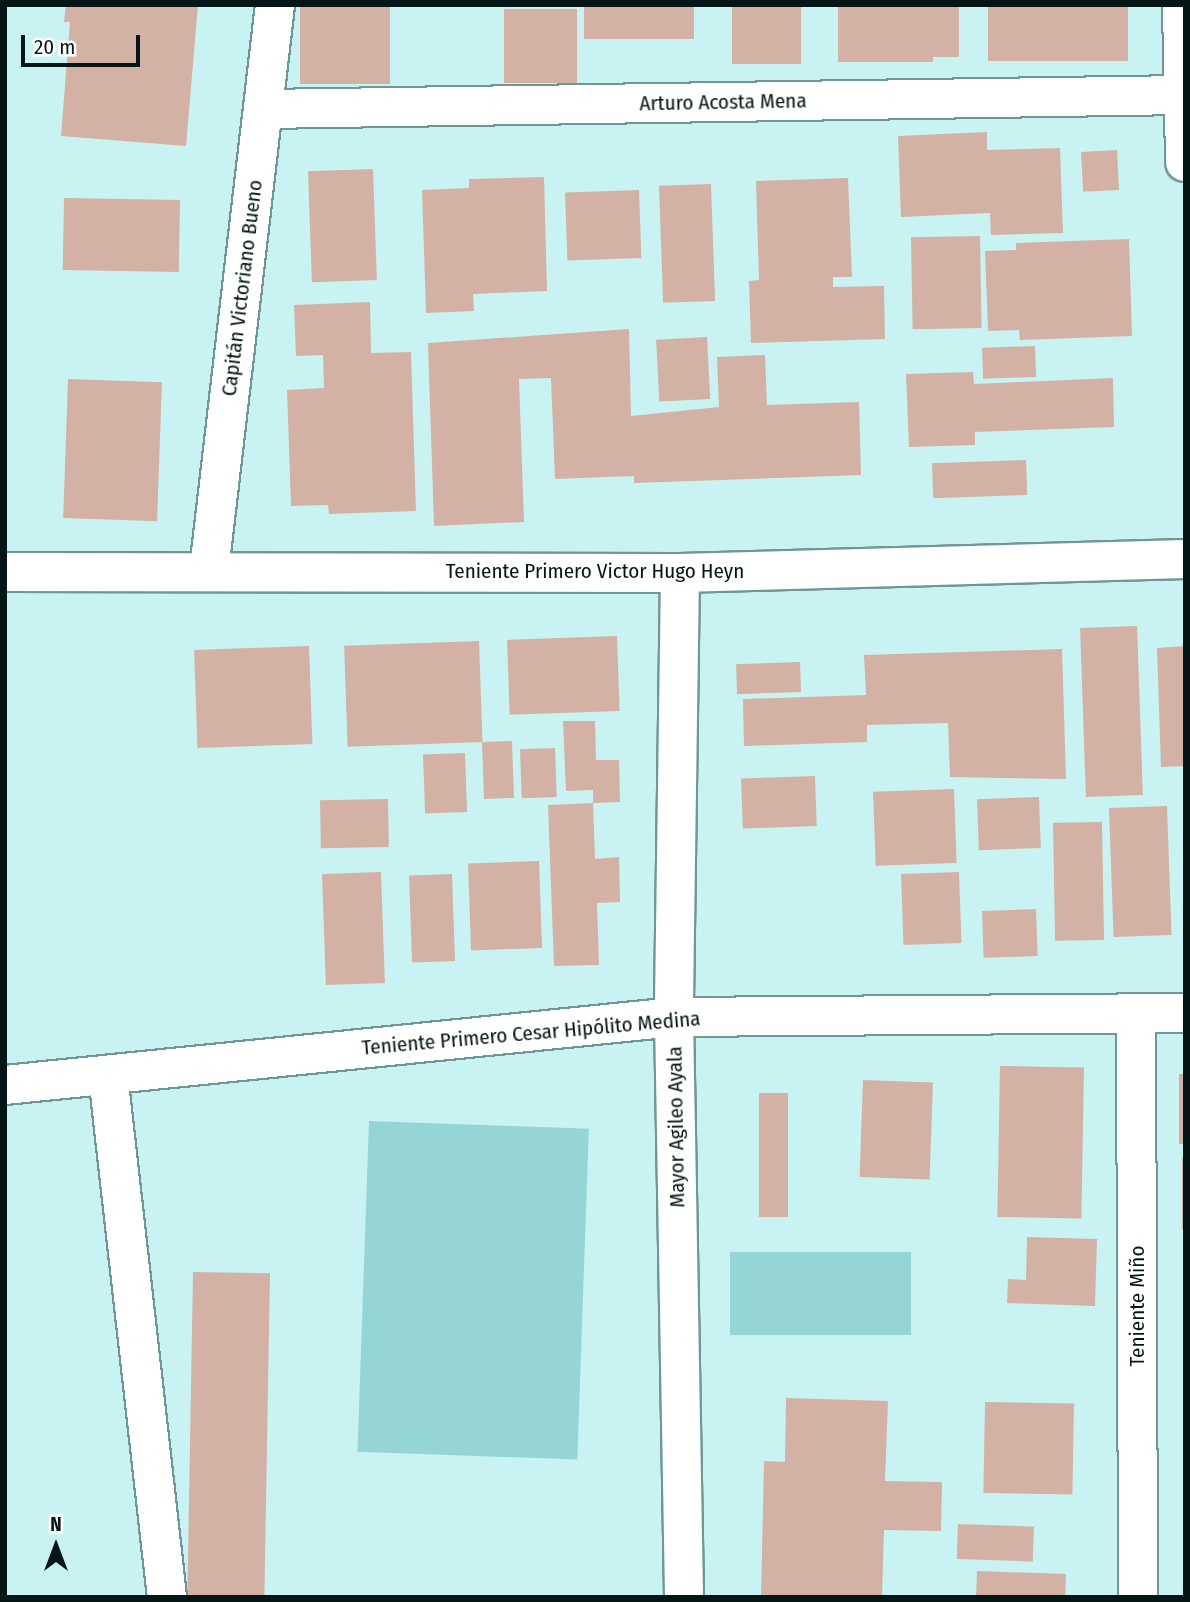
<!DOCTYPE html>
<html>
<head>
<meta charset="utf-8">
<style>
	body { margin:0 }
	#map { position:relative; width:1190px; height:1602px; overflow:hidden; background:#c9f3f2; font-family:"Fira Sans Condensed",sans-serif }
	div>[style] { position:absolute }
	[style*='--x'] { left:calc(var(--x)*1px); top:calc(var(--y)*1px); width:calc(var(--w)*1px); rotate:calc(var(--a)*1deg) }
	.green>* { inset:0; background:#96d5d5; transform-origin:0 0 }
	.building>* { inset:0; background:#d3b1a4; transform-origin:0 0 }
	.roads { filter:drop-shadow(2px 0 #709797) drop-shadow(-2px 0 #709797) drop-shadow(0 2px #709797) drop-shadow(0 -2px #709797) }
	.minor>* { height:38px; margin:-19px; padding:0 19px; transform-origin:19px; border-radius:19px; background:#fff }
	span { translate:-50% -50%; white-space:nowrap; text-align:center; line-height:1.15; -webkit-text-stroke:6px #fff; paint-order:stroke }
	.street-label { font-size:21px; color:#061616 }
	.frame { position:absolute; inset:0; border:7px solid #061616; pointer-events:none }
	.north { position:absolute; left:21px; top:1511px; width:70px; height:70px; -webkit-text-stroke:5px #fff; paint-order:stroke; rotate:0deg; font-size:19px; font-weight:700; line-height:28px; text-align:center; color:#061616 }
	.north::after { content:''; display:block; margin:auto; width:24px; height:32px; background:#061616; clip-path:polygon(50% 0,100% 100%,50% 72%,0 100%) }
	.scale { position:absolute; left:21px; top:35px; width:119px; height:32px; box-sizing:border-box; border:4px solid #061616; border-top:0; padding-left:9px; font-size:21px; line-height:24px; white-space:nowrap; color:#061616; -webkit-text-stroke:5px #fff; paint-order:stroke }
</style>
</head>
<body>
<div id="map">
	<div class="green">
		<div style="left:369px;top:1121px;width:220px;height:331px;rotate:2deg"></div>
		<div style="left:730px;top:1252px;width:181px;height:83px"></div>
	</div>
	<div class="building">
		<div style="clip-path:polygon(66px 5px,198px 5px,186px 146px,61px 136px,70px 22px,64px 22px)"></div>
		<div style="left:300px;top:5px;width:90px;height:79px"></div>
		<div style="left:584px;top:5px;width:110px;height:34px"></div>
		<div style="left:732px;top:5px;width:69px;height:59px"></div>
		<div style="clip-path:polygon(838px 5px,959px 5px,959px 57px,933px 57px,933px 62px,838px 62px)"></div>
		<div style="left:988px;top:5px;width:140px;height:56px"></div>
		<div style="left:504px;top:9px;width:73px;height:74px"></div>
		<div style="clip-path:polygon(987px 132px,987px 150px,1060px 148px,1063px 233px,991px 235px,990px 213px,901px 217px,898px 136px)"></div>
		<div style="left:1117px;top:150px;width:40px;height:36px;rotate:87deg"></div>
		<div style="left:373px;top:169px;width:111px;height:65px;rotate:88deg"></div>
		<div style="clip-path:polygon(544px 177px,547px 291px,473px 294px,474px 311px,426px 313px,422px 190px,469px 188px,469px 179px)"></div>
		<div style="clip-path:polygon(848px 178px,852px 277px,833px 277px,833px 287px,884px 286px,885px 339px,751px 343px,749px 281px,759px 280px,756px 181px)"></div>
		<div style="left:711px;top:184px;width:117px;height:52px;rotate:88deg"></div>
		<div style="left:639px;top:190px;width:68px;height:74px;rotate:88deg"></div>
		<div style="left:64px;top:198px;width:116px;height:72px;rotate:1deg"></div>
		<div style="left:980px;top:236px;width:92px;height:69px;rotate:89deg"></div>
		<div style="clip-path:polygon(1129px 239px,1132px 336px,1020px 340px,1019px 330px,988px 331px,985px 251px,1016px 250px,1016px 243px)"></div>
		<div style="clip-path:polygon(370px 302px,371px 353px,411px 352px,416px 511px,329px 514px,328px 505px,291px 506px,287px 390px,324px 388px,323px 355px,296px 356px,294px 305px)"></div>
		<div style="clip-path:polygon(629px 329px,631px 416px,719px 407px,717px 357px,765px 355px,767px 405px,859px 402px,861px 475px,634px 483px,634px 476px,555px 479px,551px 378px,519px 379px,524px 522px,434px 526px,428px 343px)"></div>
		<div style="left:707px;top:337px;width:62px;height:51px;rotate:87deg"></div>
		<div style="left:1035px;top:346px;width:31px;height:53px;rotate:88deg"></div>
		<div style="clip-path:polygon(973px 372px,974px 384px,1113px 378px,1114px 427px,975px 432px,975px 445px,909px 447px,906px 374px)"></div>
		<div style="left:68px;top:379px;width:94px;height:139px;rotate:2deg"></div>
		<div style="left:1026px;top:460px;width:35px;height:94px;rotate:88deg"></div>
		<div style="left:1137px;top:626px;width:169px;height:57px;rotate:88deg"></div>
		<div style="left:617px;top:636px;width:75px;height:110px;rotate:88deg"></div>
		<div style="left:479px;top:641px;width:101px;height:135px;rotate:88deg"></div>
		<div style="left:309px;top:646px;width:98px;height:115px;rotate:88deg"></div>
		<div style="clip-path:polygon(1185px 646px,1185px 766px,1161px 767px,1157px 648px)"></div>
		<div style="clip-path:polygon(1062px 649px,1066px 779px,950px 777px,948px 723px,867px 725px,867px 742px,744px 746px,743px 699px,866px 695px,864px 655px)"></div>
		<div style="left:800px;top:662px;width:30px;height:64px;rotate:88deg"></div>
		<div style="clip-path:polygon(563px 721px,595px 721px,596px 760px,619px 760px,620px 802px,593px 803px,593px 790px,566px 791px)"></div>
		<div style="left:512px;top:741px;width:57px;height:30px;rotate:88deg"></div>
		<div style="left:555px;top:748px;width:49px;height:35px;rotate:88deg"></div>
		<div style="left:465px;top:753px;width:59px;height:42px;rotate:88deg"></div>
		<div style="left:815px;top:776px;width:50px;height:74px;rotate:88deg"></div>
		<div style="left:954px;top:789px;width:74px;height:81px;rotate:88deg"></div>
		<div style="left:1039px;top:797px;width:51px;height:62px;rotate:88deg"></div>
		<div style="left:388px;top:799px;width:48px;height:68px;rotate:89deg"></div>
		<div style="clip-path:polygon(593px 803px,595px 859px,619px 857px,620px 902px,597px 903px,599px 965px,554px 966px,548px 805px)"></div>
		<div style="left:1167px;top:806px;width:129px;height:58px;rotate:88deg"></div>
		<div style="left:1102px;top:822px;width:118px;height:49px;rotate:89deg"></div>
		<div style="left:539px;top:861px;width:87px;height:71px;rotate:88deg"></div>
		<div style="left:381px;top:872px;width:111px;height:59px;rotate:88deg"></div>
		<div style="left:959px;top:872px;width:71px;height:58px;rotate:88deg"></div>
		<div style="left:452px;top:874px;width:87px;height:43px;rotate:88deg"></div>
		<div style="left:1036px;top:909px;width:47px;height:54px;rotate:88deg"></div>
		<div style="left:1000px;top:1066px;width:84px;height:151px;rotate:1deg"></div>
		<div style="left:1179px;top:1074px;width:6px;height:70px"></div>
		<div style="left:863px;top:1080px;width:70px;height:97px;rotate:2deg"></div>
		<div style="left:759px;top:1093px;width:29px;height:124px"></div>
		<div style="left:1182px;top:1158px;width:3px;height:71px"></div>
		<div style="clip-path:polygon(1027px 1237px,1097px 1239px,1095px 1306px,1007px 1303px,1008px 1279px,1026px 1280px)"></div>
		<div style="left:193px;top:1272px;width:77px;height:325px;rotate:1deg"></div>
		<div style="clip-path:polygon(786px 1398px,888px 1401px,885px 1481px,942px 1482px,941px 1531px,884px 1530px,882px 1597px,761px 1597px,764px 1461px,785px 1462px)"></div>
		<div style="left:985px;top:1402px;width:89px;height:91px;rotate:1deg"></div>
		<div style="left:958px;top:1524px;width:76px;height:35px;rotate:2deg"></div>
		<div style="left:977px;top:1571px;width:89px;height:26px;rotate:2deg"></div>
	</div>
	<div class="roads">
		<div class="minor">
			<div style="--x:1182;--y:5;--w:157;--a:88.9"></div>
			<div style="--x:263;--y:109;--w:920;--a:-0.87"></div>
			<div style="--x:209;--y:570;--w:569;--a:-83.34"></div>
			<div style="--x:5;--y:572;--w:675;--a:0.08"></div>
			<div style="--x:680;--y:573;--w:505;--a:-1.59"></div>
			<div style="--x:680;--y:573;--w:444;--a:90.8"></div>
			<div style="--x:674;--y:1017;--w:580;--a:89.01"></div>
			<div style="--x:1136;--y:1015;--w:582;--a:89.8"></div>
			<div style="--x:108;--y:1075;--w:525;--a:83.55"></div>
			<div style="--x:5;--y:1085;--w:672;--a:-5.8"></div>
			<div style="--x:674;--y:1017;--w:511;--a:-0.45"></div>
		</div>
	</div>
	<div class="street-label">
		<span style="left:723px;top:102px;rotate:-1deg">Arturo Acosta Mena</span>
		<span style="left:242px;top:288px;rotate:-83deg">Capitán Victoriano Bueno</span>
		<span style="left:595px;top:571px">Teniente Primero Victor Hugo Heyn</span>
		<span style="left:531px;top:1033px;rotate:-5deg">Teniente Primero Cesar Hipólito Medina</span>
		<span style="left:676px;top:1127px;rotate:-91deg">Mayor Agileo Ayala</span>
		<span style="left:1137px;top:1306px;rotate:-90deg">Teniente Miño</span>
	</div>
	<div class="frame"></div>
	<div class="north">N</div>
	<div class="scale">20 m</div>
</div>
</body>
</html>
